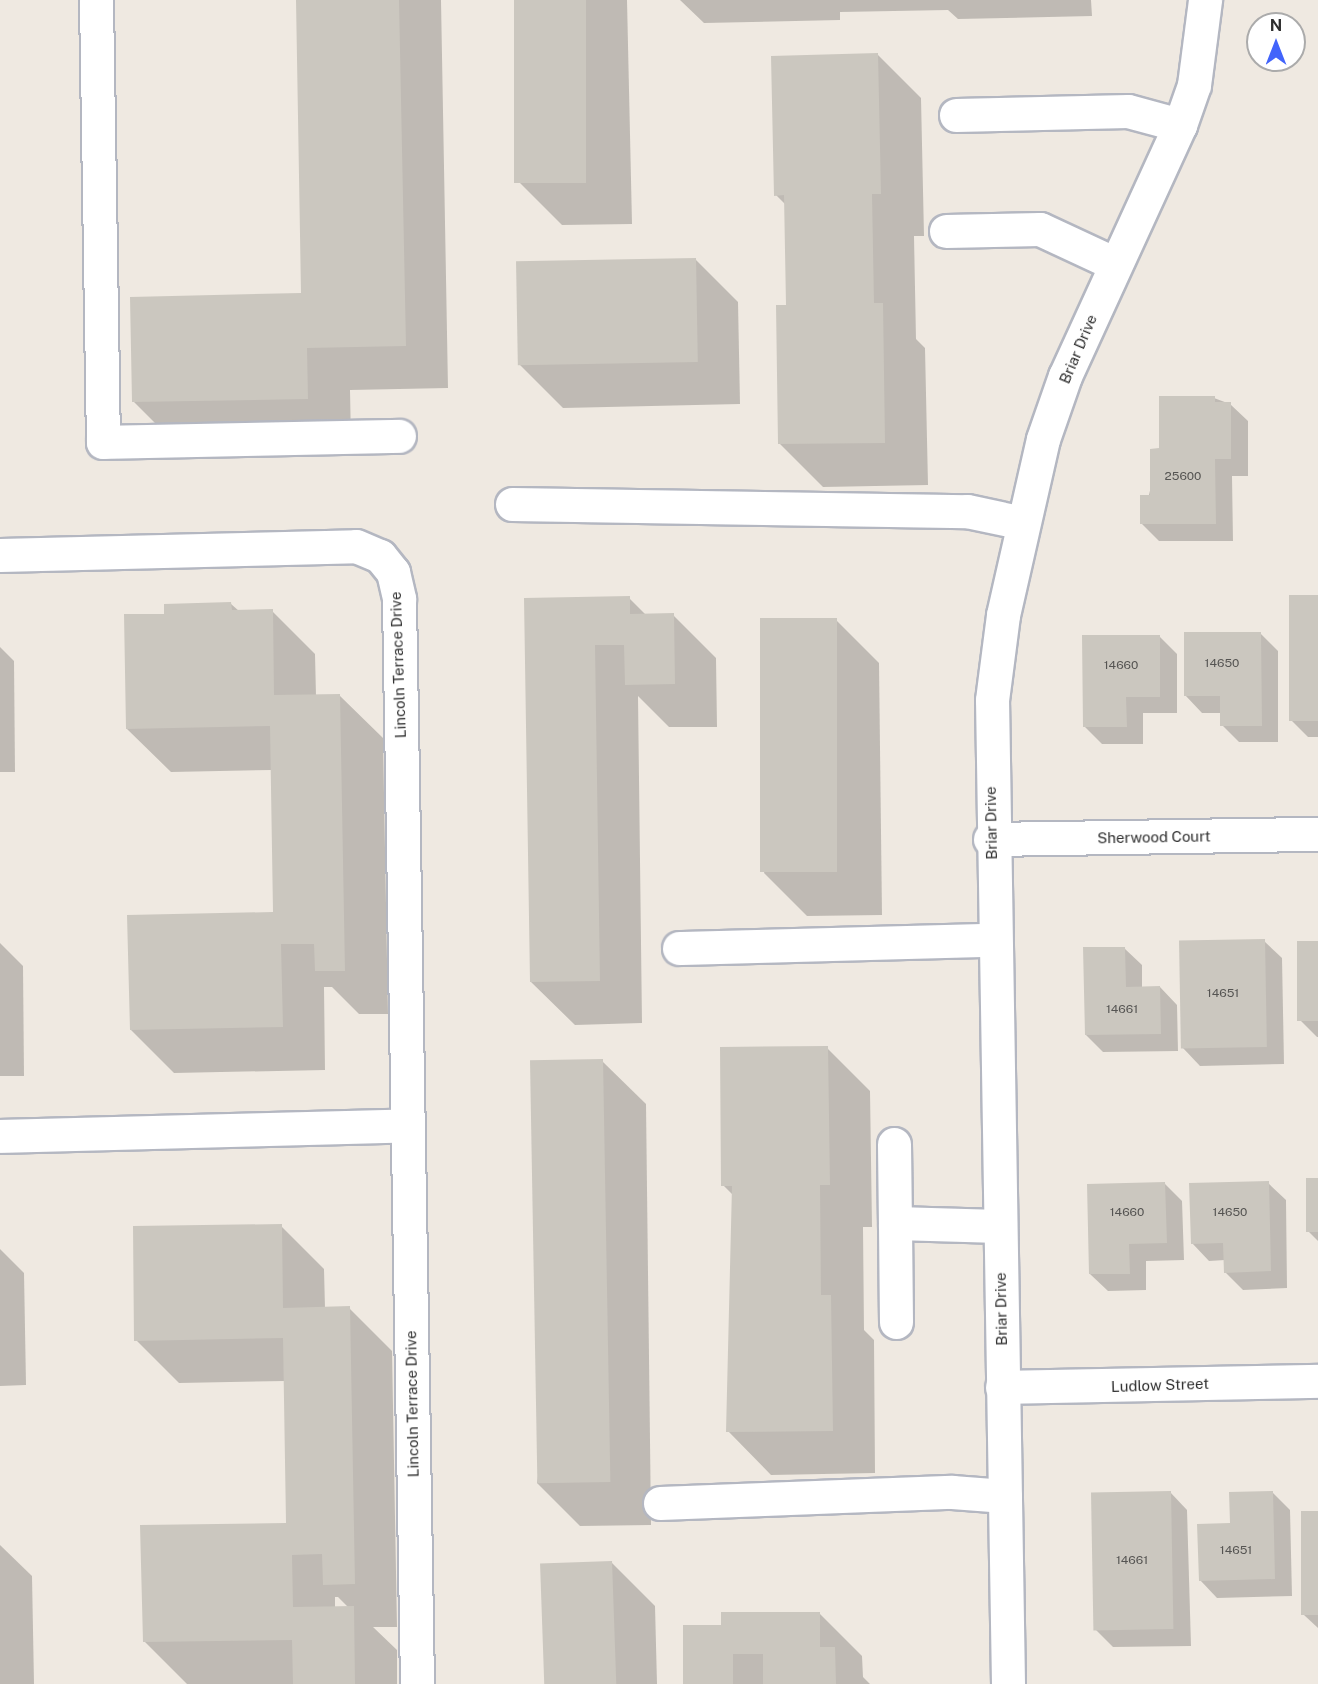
<!DOCTYPE html>
<html>
<head>
<meta charset="utf-8">
<style>
	body { margin:0 }
	#map { position:relative; width:1318px; height:1684px; overflow:hidden; background:#efe9e1; font-family:"Public Sans",sans-serif }
	div>[style] { position:absolute }
	[style*='--x'] { left:calc(var(--x)*1px); top:calc(var(--y)*1px); width:calc(var(--w)*1px); rotate:calc(var(--a)*1deg) }
	.shadow>* { inset:0; background:#0003 }
	.building>* { inset:0; background:#cbc7bf; transform-origin:0 0 }
	.roads { filter:drop-shadow(2px 0 #b4b7c1) drop-shadow(-2px 0 #b4b7c1) drop-shadow(0 2px #b4b7c1) drop-shadow(0 -2px #b4b7c1) }
	.minor>* { height:33px; margin:-16.5px; padding:0 16.5px; transform-origin:16.5px; border-radius:16.5px; background:#fff }
	span { translate:-50% -50%; white-space:nowrap; text-align:center; line-height:1.15; -webkit-text-stroke:4.5px #fff; paint-order:stroke }
	.number-label { font-size:12px; color:#555452 }
	.number-label span { -webkit-text-stroke-width:0 }
	.street-label { font-size:15px; color:#2e2e2e }
	.north { position:absolute; left:1246px; top:12px; width:60px; height:60px; box-sizing:border-box; background:#fff; border:2px solid #ababab; border-radius:50%; rotate:0deg; font-size:16px; font-weight:700; line-height:24px; text-align:center; color:#2e2e2e }
	.north::after { content:''; display:block; margin:auto; width:21px; height:27px; background:#4264fb; clip-path:polygon(50% 0,100% 100%,50% 72%,0 100%) }
</style>
</head>
<body>
<div id="map">
	<div class="shadow">
		<div style="clip-path:polygon(297px 0,441px 0,448px 388px,350px 390px,351px 441px,177px 445px,134px 402px,303px 295px)"></div>
		<div style="clip-path:polygon(515px 0,627px 0,632px 224px,562px 225px,519px 182px)"></div>
		<div style="clip-path:polygon(680px 0,1091px 0,1092px 16px,958px 19px,948px 10px,840px 12px,840px 20px,704px 23px)"></div>
		<div style="clip-path:polygon(878px 55px,921px 98px,924px 236px,914px 236px,916px 339px,925px 348px,928px 485px,823px 487px,780px 444px,788px 306px,786px 205px,776px 195px)"></div>
		<div style="clip-path:polygon(695px 259px,738px 302px,740px 404px,563px 408px,520px 365px)"></div>
		<div style="clip-path:polygon(1214px 398px,1230px 404px,1248px 421px,1248px 476px,1232px 476px,1233px 541px,1159px 541px,1142px 524px,1160px 449px)"></div>
		<div style="clip-path:polygon(1318px 597px,1318px 737px,1308px 737px,1291px 720px)"></div>
		<div style="clip-path:polygon(629px 598px,646px 615px,673px 615px,716px 658px,717px 727px,669px 727px,638px 696px,642px 1023px,575px 1025px,531px 982px,526px 599px)"></div>
		<div style="clip-path:polygon(231px 604px,239px 611px,272px 611px,315px 654px,316px 696px,339px 695px,383px 738px,388px 1014px,359px 1014px,332px 987px,324px 987px,325px 1070px,174px 1073px,131px 1030px,275px 913px,272px 770px,171px 772px,127px 729px,166px 615px)"></div>
		<div style="clip-path:polygon(836px 620px,879px 663px,882px 915px,807px 916px,764px 873px)"></div>
		<div style="clip-path:polygon(1260px 633px,1278px 651px,1278px 742px,1239px 742px,1222px 725px,1222px 713px,1202px 713px,1185px 695px)"></div>
		<div style="clip-path:polygon(1159px 636px,1177px 654px,1177px 713px,1143px 713px,1143px 744px,1102px 744px,1084px 726px)"></div>
		<div style="clip-path:polygon(0 647px,14px 661px,15px 772px,0 772px)"></div>
		<div style="clip-path:polygon(1264px 941px,1282px 958px,1284px 1064px,1200px 1066px,1183px 1048px)"></div>
		<div style="clip-path:polygon(0 943px,23px 966px,24px 1076px,0 1076px)"></div>
		<div style="clip-path:polygon(1318px 943px,1318px 1037px,1317px 1037px,1300px 1020px)"></div>
		<div style="clip-path:polygon(1124px 948px,1142px 965px,1142px 988px,1160px 987px,1177px 1005px,1178px 1051px,1103px 1052px,1086px 1035px)"></div>
		<div style="clip-path:polygon(827px 1048px,870px 1091px,872px 1227px,863px 1227px,864px 1330px,874px 1340px,875px 1473px,771px 1475px,728px 1431px,733px 1195px,723px 1185px)"></div>
		<div style="clip-path:polygon(602px 1061px,646px 1104px,651px 1525px,580px 1526px,537px 1483px)"></div>
		<div style="clip-path:polygon(1318px 1179px,1318px 1241px,1309px 1232px)"></div>
		<div style="clip-path:polygon(1268px 1183px,1286px 1200px,1287px 1288px,1243px 1290px,1225px 1272px,1225px 1260px,1209px 1261px,1192px 1243px)"></div>
		<div style="clip-path:polygon(1165px 1184px,1182px 1201px,1184px 1260px,1146px 1261px,1146px 1290px,1108px 1291px,1090px 1274px)"></div>
		<div style="clip-path:polygon(evenodd,281px 1226px,324px 1269px,325px 1308px,349px 1308px,392px 1351px,397px 1627px,373px 1627px,397px 1650px,397px 1684px,187px 1684px,144px 1641px,288px 1524px,285px 1381px,179px 1383px,136px 1340px,281px 1226px,335px 1597px,338px 1597px,348px 1607px,335px 1607px,335px 1597px)"></div>
		<div style="clip-path:polygon(0 1249px,24px 1273px,26px 1385px,0 1386px)"></div>
		<div style="clip-path:polygon(1170px 1492px,1187px 1510px,1191px 1646px,1113px 1647px,1096px 1630px)"></div>
		<div style="clip-path:polygon(1272px 1492px,1290px 1510px,1292px 1596px,1217px 1598px,1200px 1580px,1231px 1524px)"></div>
		<div style="clip-path:polygon(1318px 1512px,1318px 1628px,1304px 1615px)"></div>
		<div style="clip-path:polygon(0 1545px,32px 1576px,34px 1684px,0 1684px)"></div>
		<div style="clip-path:polygon(612px 1563px,655px 1606px,657px 1684px,545px 1684px)"></div>
		<div style="clip-path:polygon(819px 1613px,862px 1656px,863px 1677px,870px 1684px,685px 1684px,723px 1626px)"></div>
	</div>
	<div class="building">
		<div style="clip-path:polygon(296px 0,399px 0,406px 346px,307px 348px,308px 399px,132px 402px,130px 297px,301px 293px)"></div>
		<div style="left:514px;top:0;width:72px;height:183px"></div>
		<div style="clip-path:polygon(878px 53px,881px 194px,872px 194px,874px 303px,883px 303px,885px 443px,778px 444px,776px 305px,786px 305px,784px 195px,774px 196px,771px 56px)"></div>
		<div style="left:696px;top:258px;width:104px;height:180px;rotate:89deg"></div>
		<div style="clip-path:polygon(1159px 396px,1215px 396px,1215px 402px,1231px 402px,1231px 459px,1215px 459px,1216px 524px,1140px 524px,1140px 495px,1150px 495px,1150px 449px,1159px 448px)"></div>
		<div style="left:1318px;top:595px;width:126px;height:29px;rotate:90deg"></div>
		<div style="clip-path:polygon(630px 596px,630px 614px,674px 613px,675px 684px,625px 685px,624px 645px,595px 645px,600px 981px,530px 982px,524px 598px)"></div>
		<div style="clip-path:polygon(231px 602px,232px 610px,273px 609px,274px 695px,340px 694px,345px 971px,315px 971px,314px 944px,281px 944px,283px 1027px,130px 1030px,127px 915px,273px 912px,270px 726px,126px 729px,124px 614px,164px 614px,164px 604px)"></div>
		<div style="left:837px;top:618px;width:254px;height:77px;rotate:90deg"></div>
		<div style="clip-path:polygon(1184px 632px,1261px 632px,1262px 726px,1220px 726px,1220px 696px,1184px 696px)"></div>
		<div style="clip-path:polygon(1082px 635px,1160px 635px,1160px 697px,1126px 697px,1127px 727px,1083px 727px)"></div>
		<div style="left:1265px;top:939px;width:108px;height:86px;rotate:89deg"></div>
		<div style="left:1297px;top:941px;width:21px;height:80px"></div>
		<div style="clip-path:polygon(1083px 947px,1125px 947px,1126px 987px,1160px 986px,1161px 1034px,1085px 1035px)"></div>
		<div style="clip-path:polygon(828px 1046px,830px 1185px,820px 1185px,821px 1295px,831px 1295px,833px 1431px,726px 1432px,732px 1186px,721px 1186px,720px 1047px)"></div>
		<div style="left:603px;top:1059px;width:423px;height:73px;rotate:89deg"></div>
		<div style="left:1306px;top:1178px;width:12px;height:54px"></div>
		<div style="clip-path:polygon(1269px 1181px,1271px 1271px,1224px 1273px,1223px 1243px,1191px 1244px,1189px 1183px)"></div>
		<div style="clip-path:polygon(1165px 1182px,1167px 1243px,1129px 1244px,1130px 1274px,1089px 1274px,1087px 1184px)"></div>
		<div style="clip-path:polygon(282px 1224px,283px 1308px,350px 1306px,355px 1584px,323px 1585px,322px 1554px,292px 1555px,293px 1607px,354px 1606px,355px 1684px,293px 1684px,292px 1640px,143px 1642px,140px 1525px,286px 1523px,283px 1338px,134px 1341px,133px 1226px)"></div>
		<div style="left:1171px;top:1491px;width:138px;height:80px;rotate:89deg"></div>
		<div style="clip-path:polygon(1273px 1491px,1275px 1579px,1199px 1581px,1197px 1524px,1230px 1523px,1229px 1492px)"></div>
		<div style="left:1301px;top:1511px;width:17px;height:104px"></div>
		<div style="left:612px;top:1561px;width:123px;height:72px;rotate:88deg"></div>
		<div style="clip-path:polygon(721px 1612px,820px 1612px,820px 1647px,835px 1647px,836px 1684px,763px 1684px,763px 1654px,733px 1654px,733px 1684px,683px 1684px,683px 1625px,721px 1625px)"></div>
	</div>
	<div class="roads">
		<div class="minor">
			<div style="--x:96;--y:0;--w:442;--a:89.1"></div>
			<div style="--x:103;--y:442;--w:296;--a:-1.2"></div>
			<div style="--x:956;--y:115;--w:172;--a:-1.3"></div>
			<div style="--x:1128;--y:111;--w:54;--a:15.1"></div>
			<div style="--x:946;--y:231;--w:94;--a:-1.2"></div>
			<div style="--x:1040;--y:229;--w:83;--a:25"></div>
			<div style="--x:512;--y:504;--w:455;--a:0.9"></div>
			<div style="--x:967;--y:511;--w:57;--a:12.1"></div>
			<div style="--x:0;--y:555;--w:356;--a:-1.4"></div>
			<div style="--x:356;--y:546;--w:26;--a:23"></div>
			<div style="--x:380;--y:556;--w:21;--a:51"></div>
			<div style="--x:393;--y:572;--w:28;--a:77"></div>
			<div style="--x:399;--y:599;--w:1085;--a:89.05"></div>
			<div style="--x:990;--y:839;--w:328;--a:-0.9"></div>
			<div style="--x:679;--y:948;--w:315;--a:-1.5"></div>
			<div style="--x:0;--y:1136;--w:407;--a:-1.5"></div>
			<div style="--x:894;--y:1144;--w:79;--a:89.3"></div>
			<div style="--x:896;--y:1322;--w:99;--a:-90.6"></div>
			<div style="--x:895;--y:1223;--w:105;--a:1.6"></div>
			<div style="--x:1002;--y:1387;--w:316;--a:-1.1"></div>
			<div style="--x:660;--y:1503;--w:292;--a:-2.2"></div>
			<div style="--x:952;--y:1492;--w:53;--a:4.3"></div>
			<div style="--x:1008;--y:1684;--w:984;--a:-90.93"></div>
			<div style="--x:992;--y:700;--w:86;--a:-82.6"></div>
			<div style="--x:1003;--y:615;--w:180;--a:-77.2"></div>
			<div style="--x:1043;--y:439;--w:67;--a:-70.8"></div>
			<div style="--x:1065;--y:376;--w:276;--a:-65.4"></div>
			<div style="--x:1180;--y:125;--w:42;--a:-70.7"></div>
			<div style="--x:1194;--y:85;--w:86;--a:-82.6"></div>
		</div>
	</div>
	<div class="number-label">
		<span style="left:1183px;top:477px">25600</span>
		<span style="left:1222px;top:664px">14650</span>
		<span style="left:1121px;top:666px">14660</span>
		<span style="left:1223px;top:994px">14651</span>
		<span style="left:1122px;top:1010px">14661</span>
		<span style="left:1127px;top:1213px">14660</span>
		<span style="left:1230px;top:1213px">14650</span>
		<span style="left:1236px;top:1551px">14651</span>
		<span style="left:1132px;top:1561px">14661</span>
	</div>
	<div class="street-label">
		<span style="left:1078px;top:349px;rotate:-67deg">Briar Drive</span>
		<span style="left:398px;top:665px;rotate:-92deg">Lincoln Terrace Drive</span>
		<span style="left:991px;top:823px;rotate:-91deg">Briar Drive</span>
		<span style="left:1154px;top:837px;rotate:-1deg">Sherwood Court</span>
		<span style="left:1001px;top:1309px;rotate:-91deg">Briar Drive</span>
		<span style="left:1160px;top:1385px;rotate:-2deg">Ludlow Street</span>
		<span style="left:412px;top:1404px;rotate:-91deg">Lincoln Terrace Drive</span>
	</div>
	<div class="north">N</div>
</div>
</body>
</html>
